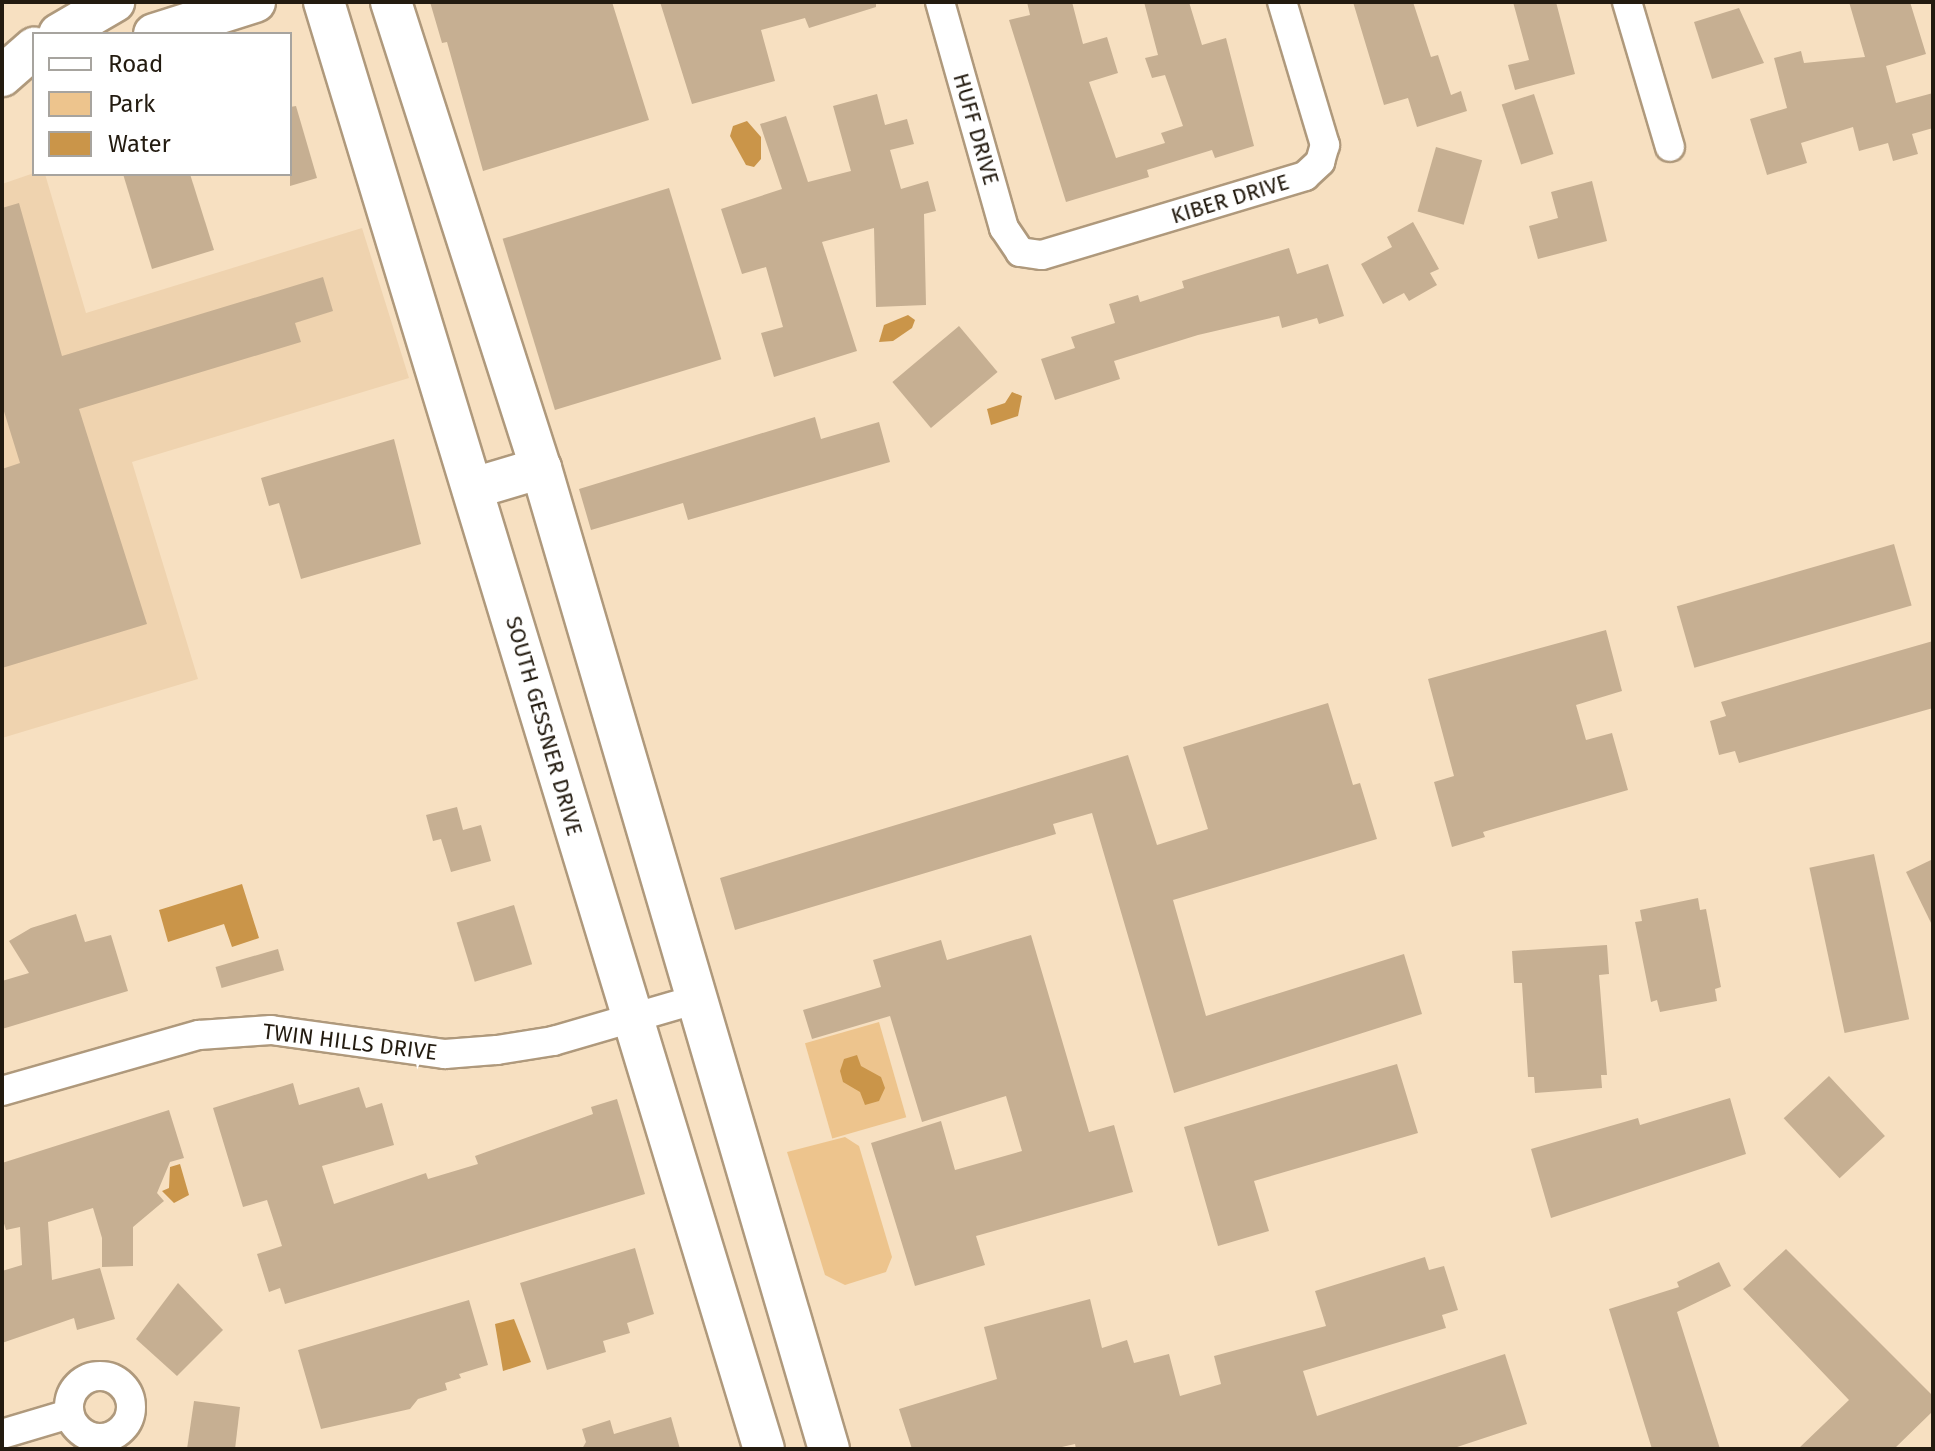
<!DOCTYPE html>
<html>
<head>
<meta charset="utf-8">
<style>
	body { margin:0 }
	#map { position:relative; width:1935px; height:1451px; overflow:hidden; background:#f7e0c1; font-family:"Fira Sans",sans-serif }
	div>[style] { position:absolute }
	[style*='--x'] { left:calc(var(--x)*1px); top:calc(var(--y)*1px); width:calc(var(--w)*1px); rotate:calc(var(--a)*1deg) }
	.built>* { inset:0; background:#efd3af }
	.green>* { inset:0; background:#edc48d; transform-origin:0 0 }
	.water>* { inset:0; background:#ca9549 }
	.building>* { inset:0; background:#c6af92; transform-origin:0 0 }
	.roads { filter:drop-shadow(2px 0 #af997c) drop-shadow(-2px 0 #af997c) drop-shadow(0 2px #af997c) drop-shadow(0 -2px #af997c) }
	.street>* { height:28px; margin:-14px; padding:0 14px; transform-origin:14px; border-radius:14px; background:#fff }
	.street>.ring { margin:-14px; padding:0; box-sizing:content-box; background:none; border:28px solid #fff; border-radius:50% }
	.secondary>* { height:40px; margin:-20px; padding:0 20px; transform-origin:20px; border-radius:20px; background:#fff }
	span { translate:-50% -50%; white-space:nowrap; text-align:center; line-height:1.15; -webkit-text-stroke:8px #fff; paint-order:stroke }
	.street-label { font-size:22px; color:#231b10 }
	.frame { position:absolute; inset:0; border:4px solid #231b10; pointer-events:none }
	.legend { position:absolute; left:32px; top:32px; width:260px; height:144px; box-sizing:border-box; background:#fff; border:2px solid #a7a49f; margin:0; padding:10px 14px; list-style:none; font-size:24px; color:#231b10 }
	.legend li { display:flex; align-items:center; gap:16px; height:40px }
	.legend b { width:40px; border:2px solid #a7a49f }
</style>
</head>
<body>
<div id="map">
	<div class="built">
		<div style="clip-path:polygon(34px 173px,45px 174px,86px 313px,362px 228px,409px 378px,132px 462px,198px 679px,2px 738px,2px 184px)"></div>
	</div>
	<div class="green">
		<div style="left:879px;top:1022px;width:99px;height:77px;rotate:74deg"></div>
		<div style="clip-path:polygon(845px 1137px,859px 1146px,892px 1257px,886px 1272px,845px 1285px,825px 1275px,787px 1152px)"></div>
	</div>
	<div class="water">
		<div style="clip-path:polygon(747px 121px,761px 137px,761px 159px,754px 167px,746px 165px,730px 136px,733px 126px)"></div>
		<div style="clip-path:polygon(908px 315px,915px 320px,912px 328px,893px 341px,879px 342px,884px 325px)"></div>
		<div style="clip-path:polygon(1012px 392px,1022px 396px,1018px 416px,991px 425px,987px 409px,1005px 403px)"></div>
		<div style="clip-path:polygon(242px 884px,259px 938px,232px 947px,224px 924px,168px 942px,159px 910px)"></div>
		<div style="clip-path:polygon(857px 1055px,861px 1066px,881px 1077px,885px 1088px,879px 1101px,865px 1105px,860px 1092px,843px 1082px,840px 1071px,844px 1059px)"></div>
		<div style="clip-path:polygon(180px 1164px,189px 1195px,174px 1203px,162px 1191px,169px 1188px,170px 1167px)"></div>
		<div style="clip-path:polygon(514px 1319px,531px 1362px,503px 1371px,495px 1324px)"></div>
	</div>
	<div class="building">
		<div style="clip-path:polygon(430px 2px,612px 2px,649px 120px,483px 171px,447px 42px,442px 43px)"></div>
		<div style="clip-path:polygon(660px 2px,876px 2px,876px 7px,809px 28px,805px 18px,761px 30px,775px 81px,692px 104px)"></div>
		<div style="clip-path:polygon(1027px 2px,1072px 2px,1083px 44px,1107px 37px,1118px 73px,1089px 82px,1116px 158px,1165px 143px,1161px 133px,1183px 126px,1165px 75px,1152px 78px,1145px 58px,1158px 55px,1144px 2px,1189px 2px,1202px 45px,1226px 38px,1254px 146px,1215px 158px,1212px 150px,1147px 170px,1149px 177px,1066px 202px,1009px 20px,1030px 15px)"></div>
		<div style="clip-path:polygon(1353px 2px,1413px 2px,1431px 57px,1438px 55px,1451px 95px,1461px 91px,1467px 111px,1417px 127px,1408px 98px,1384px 105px)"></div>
		<div style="clip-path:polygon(1513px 2px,1556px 2px,1575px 74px,1515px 90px,1508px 65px,1529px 60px)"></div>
		<div style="clip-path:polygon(1849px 2px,1910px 2px,1926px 54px,1886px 66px,1896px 103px,1933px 93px,1933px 128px,1912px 134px,1918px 154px,1893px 161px,1888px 143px,1859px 151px,1853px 127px,1801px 143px,1807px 163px,1767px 175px,1750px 119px,1787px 108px,1774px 58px,1801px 51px,1804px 63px,1865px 57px)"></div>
		<div style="clip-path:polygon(1739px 8px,1764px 63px,1712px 79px,1694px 22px)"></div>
		<div style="clip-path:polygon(877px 94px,885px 125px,907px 119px,914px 144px,890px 150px,901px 189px,928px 181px,936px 211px,924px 214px,926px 305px,876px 307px,874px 228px,822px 242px,857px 351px,774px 377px,761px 333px,783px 327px,766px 267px,742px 274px,721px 209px,782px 189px,760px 124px,786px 116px,808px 182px,851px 171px,833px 106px)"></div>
		<div style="left:1534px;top:94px;width:63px;height:34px;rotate:72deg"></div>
		<div style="clip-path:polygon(296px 106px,317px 178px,290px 186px,290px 107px)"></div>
		<div style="left:1436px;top:147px;width:48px;height:67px;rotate:16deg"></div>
		<div style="clip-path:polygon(123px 174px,190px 174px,214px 250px,152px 269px)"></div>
		<div style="clip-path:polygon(1592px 181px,1607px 241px,1538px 259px,1529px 226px,1558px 218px,1551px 192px)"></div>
		<div style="left:669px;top:188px;width:179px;height:174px;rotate:73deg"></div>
		<div style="clip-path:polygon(19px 203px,62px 356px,323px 277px,333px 311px,295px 323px,301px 342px,79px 409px,147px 624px,2px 668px,2px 469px,20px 463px,2px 405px,2px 208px)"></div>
		<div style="clip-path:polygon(1413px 222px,1439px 269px,1430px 273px,1437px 285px,1409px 301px,1404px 293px,1383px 304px,1361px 264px,1392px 247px,1387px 237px)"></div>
		<div style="clip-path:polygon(1289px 248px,1297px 274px,1328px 264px,1344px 316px,1319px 324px,1317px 318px,1282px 328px,1279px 316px,1198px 335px,1114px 361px,1120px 379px,1055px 400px,1041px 359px,1075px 348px,1071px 337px,1115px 323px,1109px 304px,1138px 295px,1140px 302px,1184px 288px,1182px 281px)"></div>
		<div style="left:959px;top:326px;width:60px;height:87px;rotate:50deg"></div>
		<div style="clip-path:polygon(815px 417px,821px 439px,879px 422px,890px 462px,688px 520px,683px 503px,591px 530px,579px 489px)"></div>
		<div style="clip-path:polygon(394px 439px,421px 544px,301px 579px,279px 503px,269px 506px,261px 478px)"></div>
		<div style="left:1894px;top:544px;width:64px;height:226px;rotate:74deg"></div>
		<div style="clip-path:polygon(1606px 630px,1622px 691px,1576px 705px,1586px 740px,1612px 733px,1628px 790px,1483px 832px,1485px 837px,1452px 847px,1434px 782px,1454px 776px,1428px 679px)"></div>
		<div style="clip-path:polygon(1933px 641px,1933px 708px,1739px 763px,1735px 751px,1719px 755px,1710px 721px,1726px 716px,1721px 702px)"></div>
		<div style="clip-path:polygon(1328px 703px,1353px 785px,1360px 783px,1377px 839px,1173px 900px,1206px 1016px,1404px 954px,1422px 1014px,1174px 1093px,1092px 813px,1053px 824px,1056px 834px,735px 930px,720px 878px,1128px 755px,1157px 845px,1208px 829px,1183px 747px)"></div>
		<div style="clip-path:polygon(457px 807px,463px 830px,481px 825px,491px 861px,451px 872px,441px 839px,433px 841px,426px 815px)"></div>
		<div style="left:1874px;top:854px;width:169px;height:66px;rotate:78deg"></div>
		<div style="clip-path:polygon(1933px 859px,1933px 927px,1906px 872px)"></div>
		<div style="clip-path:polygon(1698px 898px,1700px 910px,1706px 909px,1721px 987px,1715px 989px,1717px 1001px,1660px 1012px,1657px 1000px,1651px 1002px,1635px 922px,1642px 921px,1640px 910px)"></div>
		<div style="left:514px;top:905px;width:62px;height:60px;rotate:73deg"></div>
		<div style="clip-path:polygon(76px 914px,85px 942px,111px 935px,128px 991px,2px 1029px,2px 981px,29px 973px,9px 941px,31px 928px)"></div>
		<div style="clip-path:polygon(1031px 935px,1089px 1132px,1114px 1125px,1133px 1192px,976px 1236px,985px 1265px,915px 1286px,871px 1143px,941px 1121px,955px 1170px,1022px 1151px,1006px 1096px,922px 1122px,890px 1016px,812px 1039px,803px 1010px,881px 987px,873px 960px,941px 940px,947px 960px)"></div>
		<div style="clip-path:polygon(1607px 945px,1609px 974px,1599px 975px,1607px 1075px,1601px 1075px,1602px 1088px,1535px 1093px,1534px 1077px,1528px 1077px,1522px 983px,1514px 983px,1512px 951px)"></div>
		<div style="left:278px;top:949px;width:22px;height:65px;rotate:74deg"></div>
		<div style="clip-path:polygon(1397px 1064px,1418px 1133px,1254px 1181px,1269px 1231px,1218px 1246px,1184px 1127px)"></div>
		<div style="left:1829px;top:1076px;width:82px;height:62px;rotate:47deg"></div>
		<div style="clip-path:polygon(293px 1083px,299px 1105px,359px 1087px,366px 1108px,382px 1103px,394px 1145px,322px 1166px,334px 1204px,426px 1173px,428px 1179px,478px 1164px,475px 1156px,593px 1114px,591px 1107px,617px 1099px,645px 1194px,285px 1304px,280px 1288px,269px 1292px,257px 1254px,282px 1246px,267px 1200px,243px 1207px,213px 1108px)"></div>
		<div style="clip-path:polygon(1730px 1098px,1746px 1154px,1551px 1218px,1531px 1149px,1638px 1118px,1640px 1125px)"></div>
		<div style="clip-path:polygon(169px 1110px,184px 1158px,170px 1162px,157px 1193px,164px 1201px,133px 1227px,133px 1266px,102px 1267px,102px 1238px,93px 1208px,48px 1222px,52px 1280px,100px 1268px,115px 1319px,77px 1330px,74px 1318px,2px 1343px,2px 1271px,22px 1265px,20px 1227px,6px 1230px,2px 1217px,2px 1163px)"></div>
		<div style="clip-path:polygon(635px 1248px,654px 1314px,627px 1323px,630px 1333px,603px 1341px,606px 1352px,547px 1370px,520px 1283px)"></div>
		<div style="clip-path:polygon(1786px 1249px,1933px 1396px,1933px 1411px,1894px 1449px,1798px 1449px,1849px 1400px,1743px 1289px)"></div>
		<div style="clip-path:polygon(1425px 1257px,1429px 1270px,1444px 1266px,1458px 1310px,1442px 1315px,1446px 1328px,1303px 1371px,1317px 1416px,1505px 1354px,1527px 1424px,1451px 1449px,1076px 1449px,1075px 1444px,1053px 1449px,912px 1449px,899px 1409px,997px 1379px,984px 1327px,1090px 1299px,1102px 1348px,1127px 1340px,1134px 1363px,1169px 1354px,1180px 1396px,1221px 1384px,1214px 1356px,1326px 1326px,1315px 1291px)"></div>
		<div style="clip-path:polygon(1719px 1262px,1731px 1286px,1677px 1312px,1720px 1449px,1652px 1449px,1609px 1309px,1679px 1287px,1677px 1282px)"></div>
		<div style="clip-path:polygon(178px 1283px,223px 1330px,177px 1376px,136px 1339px)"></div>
		<div style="clip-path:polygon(469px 1300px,488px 1365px,459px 1374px,461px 1378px,445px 1383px,447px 1390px,418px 1399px,410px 1409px,321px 1429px,298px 1350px)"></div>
		<div style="clip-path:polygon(194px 1401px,240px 1407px,235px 1449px,187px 1449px)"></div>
		<div style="clip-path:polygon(671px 1417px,680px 1449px,582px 1449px,586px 1442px,582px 1429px,610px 1420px,614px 1434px)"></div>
	</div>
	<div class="roads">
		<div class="street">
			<div style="--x:940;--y:2;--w:235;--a:74.2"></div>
			<div style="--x:1004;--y:228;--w:29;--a:56"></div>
			<div style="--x:1020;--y:252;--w:22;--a:8"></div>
			<div style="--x:1042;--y:255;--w:275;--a:-16.7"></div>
			<div style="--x:1305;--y:176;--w:21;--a:-43"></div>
			<div style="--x:1320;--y:162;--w:18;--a:-74"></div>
			<div style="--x:1325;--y:145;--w:149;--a:-106.7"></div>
			<div style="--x:1627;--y:2;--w:151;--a:73.5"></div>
			<div style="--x:2;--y:1091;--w:205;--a:-15.9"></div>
			<div style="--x:199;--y:1035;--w:72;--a:-4"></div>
			<div style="--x:271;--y:1030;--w:176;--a:7.9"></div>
			<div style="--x:445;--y:1054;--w:52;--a:-4.4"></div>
			<div style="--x:497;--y:1050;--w:57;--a:-9.1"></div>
			<div style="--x:553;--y:1041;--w:151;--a:-16.2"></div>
			<div class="ring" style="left:69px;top:1376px;width:34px;height:34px"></div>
			<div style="--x:2;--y:1434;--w:70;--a:-16.6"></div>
		</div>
		<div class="secondary">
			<div style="--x:324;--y:2;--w:1512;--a:73.09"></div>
			<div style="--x:391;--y:2;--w:490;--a:72.2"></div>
			<div style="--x:541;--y:468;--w:1022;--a:73.64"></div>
			<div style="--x:59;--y:34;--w:64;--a:-30.2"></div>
			<div style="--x:154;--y:34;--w:106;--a:-17.6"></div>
			<div style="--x:2;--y:76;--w:43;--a:-41.2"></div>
			<div style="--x:474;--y:488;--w:70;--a:-16.6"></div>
		</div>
	</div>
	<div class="street-label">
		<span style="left:976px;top:129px;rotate:74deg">HUFF DRIVE</span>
		<span style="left:1230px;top:199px;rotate:-17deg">KIBER DRIVE</span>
		<span style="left:544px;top:726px;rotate:74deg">SOUTH GESSNER DRIVE</span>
		<span style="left:350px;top:1042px;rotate:7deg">TWIN HILLS DRIVE</span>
	</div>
	<div class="frame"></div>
	<ul class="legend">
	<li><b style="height:10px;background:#fff"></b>Road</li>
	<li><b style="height:22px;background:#edc48d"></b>Park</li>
	<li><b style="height:22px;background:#ca9549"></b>Water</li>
	</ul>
</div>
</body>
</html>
